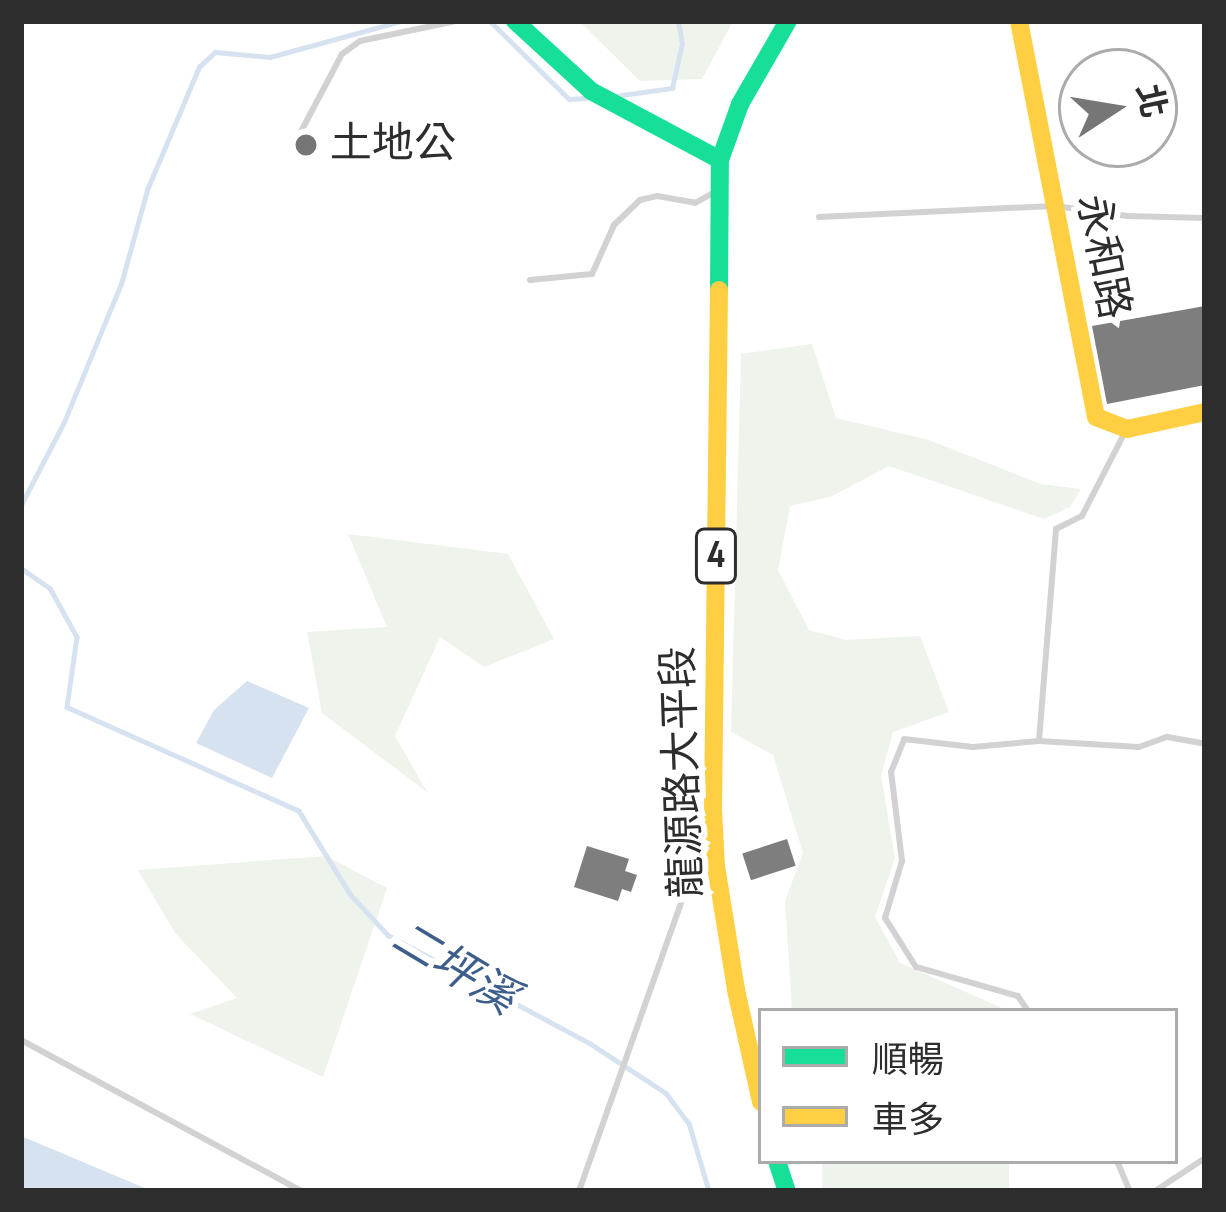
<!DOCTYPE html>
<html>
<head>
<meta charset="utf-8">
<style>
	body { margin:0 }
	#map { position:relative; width:1226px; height:1212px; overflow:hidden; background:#fff; font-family:"Sofia Sans Condensed","Noto Sans TC",sans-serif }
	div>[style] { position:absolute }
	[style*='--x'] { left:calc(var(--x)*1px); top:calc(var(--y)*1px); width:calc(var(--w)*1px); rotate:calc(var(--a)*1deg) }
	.green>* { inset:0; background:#eef3eb; transform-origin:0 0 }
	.water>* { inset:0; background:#d7e2f0 }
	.stream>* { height:4.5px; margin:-2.25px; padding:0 2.25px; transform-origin:2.25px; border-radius:2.25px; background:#d7e2f0 }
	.building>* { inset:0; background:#7e7e7e; transform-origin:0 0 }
	.lane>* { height:6px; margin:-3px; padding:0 3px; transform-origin:3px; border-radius:3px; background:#d2d2d2 }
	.fast>* { height:18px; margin:-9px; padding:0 9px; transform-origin:9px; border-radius:9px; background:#16e098 }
	.slow>* { height:18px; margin:-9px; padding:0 9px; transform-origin:9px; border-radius:9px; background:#ffcf43 }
	.dots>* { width:33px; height:33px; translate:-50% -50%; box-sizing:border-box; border:6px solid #fff; border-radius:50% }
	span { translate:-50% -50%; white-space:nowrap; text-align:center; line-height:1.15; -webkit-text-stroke:12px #fff; paint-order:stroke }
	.shield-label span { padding:3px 9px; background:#fff; border:3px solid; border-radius:9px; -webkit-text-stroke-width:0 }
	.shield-label { font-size:39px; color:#2d2d2d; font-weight:700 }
	.poi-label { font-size:42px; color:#2d2d2d }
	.left { translate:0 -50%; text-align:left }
	.street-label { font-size:42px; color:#2d2d2d }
	.water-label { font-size:45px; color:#3d5e8c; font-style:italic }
	.frame { position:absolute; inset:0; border:24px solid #2d2d2d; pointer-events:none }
	.legend { position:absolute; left:758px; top:1008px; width:420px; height:156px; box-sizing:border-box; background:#fff; border:3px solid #ababab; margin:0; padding:15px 21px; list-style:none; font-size:36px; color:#2d2d2d }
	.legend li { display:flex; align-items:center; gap:24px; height:60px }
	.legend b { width:60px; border:3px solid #ababab }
	.north { position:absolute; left:1058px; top:48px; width:120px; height:120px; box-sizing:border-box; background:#fff; border:3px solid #ababab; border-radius:50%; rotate:78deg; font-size:33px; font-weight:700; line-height:48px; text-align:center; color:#2d2d2d }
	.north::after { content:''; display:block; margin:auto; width:42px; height:54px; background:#767676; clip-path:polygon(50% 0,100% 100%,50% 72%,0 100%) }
</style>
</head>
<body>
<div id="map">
	<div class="green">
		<div style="clip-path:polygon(579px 21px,733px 21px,702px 79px,640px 81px)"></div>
		<div style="clip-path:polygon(812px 344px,836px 418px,929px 440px,1041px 484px,1081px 489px,1070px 507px,1044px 519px,889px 466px,830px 497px,790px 506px,778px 570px,809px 630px,846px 640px,920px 636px,949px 712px,893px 732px,881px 776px,895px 858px,875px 917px,900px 963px,1009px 1011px,792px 1011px,785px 901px,803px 853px,773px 755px,731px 732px,741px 354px)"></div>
		<div style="clip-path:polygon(348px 534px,508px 554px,554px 639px,484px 667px,440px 637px,395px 736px,427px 792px,322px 713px,307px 632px,387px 627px)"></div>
		<div style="clip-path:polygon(326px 856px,387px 888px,323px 1077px,190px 1014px,237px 998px,175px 933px,138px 870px)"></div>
		<div style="left:822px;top:1161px;width:187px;height:30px"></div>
	</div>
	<div class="water">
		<div style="clip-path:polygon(247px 681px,309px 708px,272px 778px,196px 743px,214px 710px)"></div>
		<div style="clip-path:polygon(21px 1136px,152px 1191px,21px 1191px)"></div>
	</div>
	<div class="stream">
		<div style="--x:490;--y:21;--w:111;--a:44.6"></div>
		<div style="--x:569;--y:99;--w:17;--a:-3"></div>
		<div style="--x:615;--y:96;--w:58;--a:-8"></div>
		<div style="--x:672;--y:88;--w:45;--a:-77.2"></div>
		<div style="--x:682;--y:44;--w:23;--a:-100"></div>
		<div style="--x:21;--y:505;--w:93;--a:-62.6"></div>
		<div style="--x:64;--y:422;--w:149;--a:-67.6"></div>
		<div style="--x:121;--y:284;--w:98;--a:-74.5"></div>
		<div style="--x:147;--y:190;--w:134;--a:-67.1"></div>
		<div style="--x:199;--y:67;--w:22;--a:-43"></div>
		<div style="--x:215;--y:52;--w:55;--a:5.2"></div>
		<div style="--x:270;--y:57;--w:137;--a:-15.3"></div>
		<div style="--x:21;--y:568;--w:35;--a:35"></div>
		<div style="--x:50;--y:588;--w:56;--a:61.1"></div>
		<div style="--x:77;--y:637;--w:71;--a:98.1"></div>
		<div style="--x:67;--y:707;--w:254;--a:24.1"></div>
		<div style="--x:299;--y:811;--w:97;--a:58.4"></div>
		<div style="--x:350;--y:894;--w:56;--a:47.2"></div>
		<div style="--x:388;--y:935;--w:230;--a:28.2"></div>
		<div style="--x:591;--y:1044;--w:90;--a:33.2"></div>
		<div style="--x:666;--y:1093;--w:38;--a:53"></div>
		<div style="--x:689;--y:1123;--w:71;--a:73.6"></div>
	</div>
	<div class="building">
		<div style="clip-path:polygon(1205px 306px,1205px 385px,1107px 404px,1092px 326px)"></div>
		<div style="left:787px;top:839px;width:28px;height:47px;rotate:72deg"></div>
		<div style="clip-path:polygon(587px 846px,629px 859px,625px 871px,637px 875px,631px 892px,622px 889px,618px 901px,574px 887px)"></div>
	</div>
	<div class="lane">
		<div style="--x:297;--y:139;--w:96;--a:-62.1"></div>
		<div style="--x:342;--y:54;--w:22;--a:-36"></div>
		<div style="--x:360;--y:41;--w:98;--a:-11.8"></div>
		<div style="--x:819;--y:217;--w:236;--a:-2.7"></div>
		<div style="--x:1055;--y:206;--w:73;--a:7.9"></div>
		<div style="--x:1127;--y:216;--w:78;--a:1.5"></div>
		<div style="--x:530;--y:280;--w:62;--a:-5.5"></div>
		<div style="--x:592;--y:274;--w:54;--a:-65.8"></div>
		<div style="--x:614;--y:225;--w:36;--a:-44"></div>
		<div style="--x:640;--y:200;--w:17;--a:-13"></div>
		<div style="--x:657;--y:196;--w:39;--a:10"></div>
		<div style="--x:695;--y:203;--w:23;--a:-29"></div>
		<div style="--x:1039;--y:741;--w:100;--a:3.4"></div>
		<div style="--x:1139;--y:747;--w:30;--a:-20"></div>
		<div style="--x:1167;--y:737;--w:39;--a:10"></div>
		<div style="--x:1028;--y:1011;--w:18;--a:-124"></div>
		<div style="--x:1018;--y:996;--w:106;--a:-164.1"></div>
		<div style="--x:916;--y:967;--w:58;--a:-122.3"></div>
		<div style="--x:885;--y:918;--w:59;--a:-73.4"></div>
		<div style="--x:902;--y:861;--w:90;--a:-97"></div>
		<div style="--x:891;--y:772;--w:35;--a:-68"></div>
		<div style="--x:904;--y:739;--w:69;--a:6.6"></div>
		<div style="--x:973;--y:747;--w:66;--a:-5.2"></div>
		<div style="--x:1039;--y:741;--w:213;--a:-85.4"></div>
		<div style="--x:1056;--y:529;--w:29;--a:-27"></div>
		<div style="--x:1082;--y:516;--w:92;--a:-62.9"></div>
		<div style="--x:21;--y:1040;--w:319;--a:28.3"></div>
		<div style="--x:1117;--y:1161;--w:33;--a:67"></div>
		<div style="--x:579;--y:1191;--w:384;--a:-70.5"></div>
		<div style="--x:1155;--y:1191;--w:60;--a:-33.4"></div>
	</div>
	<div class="fast">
		<div style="--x:515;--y:21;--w:103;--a:42.6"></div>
		<div style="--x:591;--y:91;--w:146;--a:28.1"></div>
		<div style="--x:719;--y:290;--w:130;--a:-89.6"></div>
		<div style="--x:720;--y:160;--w:59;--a:-70.3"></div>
		<div style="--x:740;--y:104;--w:96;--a:-60"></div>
		<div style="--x:777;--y:1161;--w:32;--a:72"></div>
	</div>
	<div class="slow">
		<div style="--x:1019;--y:21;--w:403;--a:79"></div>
		<div style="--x:1096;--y:417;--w:33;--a:21"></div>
		<div style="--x:1127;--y:429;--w:80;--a:-12.3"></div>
		<div style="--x:719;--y:290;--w:519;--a:90.66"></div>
		<div style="--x:713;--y:809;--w:57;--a:87"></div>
		<div style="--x:716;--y:866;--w:126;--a:80.8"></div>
		<div style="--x:736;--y:990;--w:115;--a:77.4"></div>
	</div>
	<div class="dots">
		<div style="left:306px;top:145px;background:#767676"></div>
	</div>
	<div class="shield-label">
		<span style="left:716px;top:556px">4</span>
	</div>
	<div class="poi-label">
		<span class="left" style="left:330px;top:145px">土地公</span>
	</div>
	<div class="street-label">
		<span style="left:1102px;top:257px;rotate:79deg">永和路</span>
		<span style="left:684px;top:772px;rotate:-92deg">龍源路大平段</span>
	</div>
	<div class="water-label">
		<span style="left:454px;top:969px;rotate:31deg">二坪溪</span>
	</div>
	<div class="frame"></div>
	<ul class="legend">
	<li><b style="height:15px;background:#16e098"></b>順暢</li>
	<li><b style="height:15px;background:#ffcf43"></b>車多</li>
	</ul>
	<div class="north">北</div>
</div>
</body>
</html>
